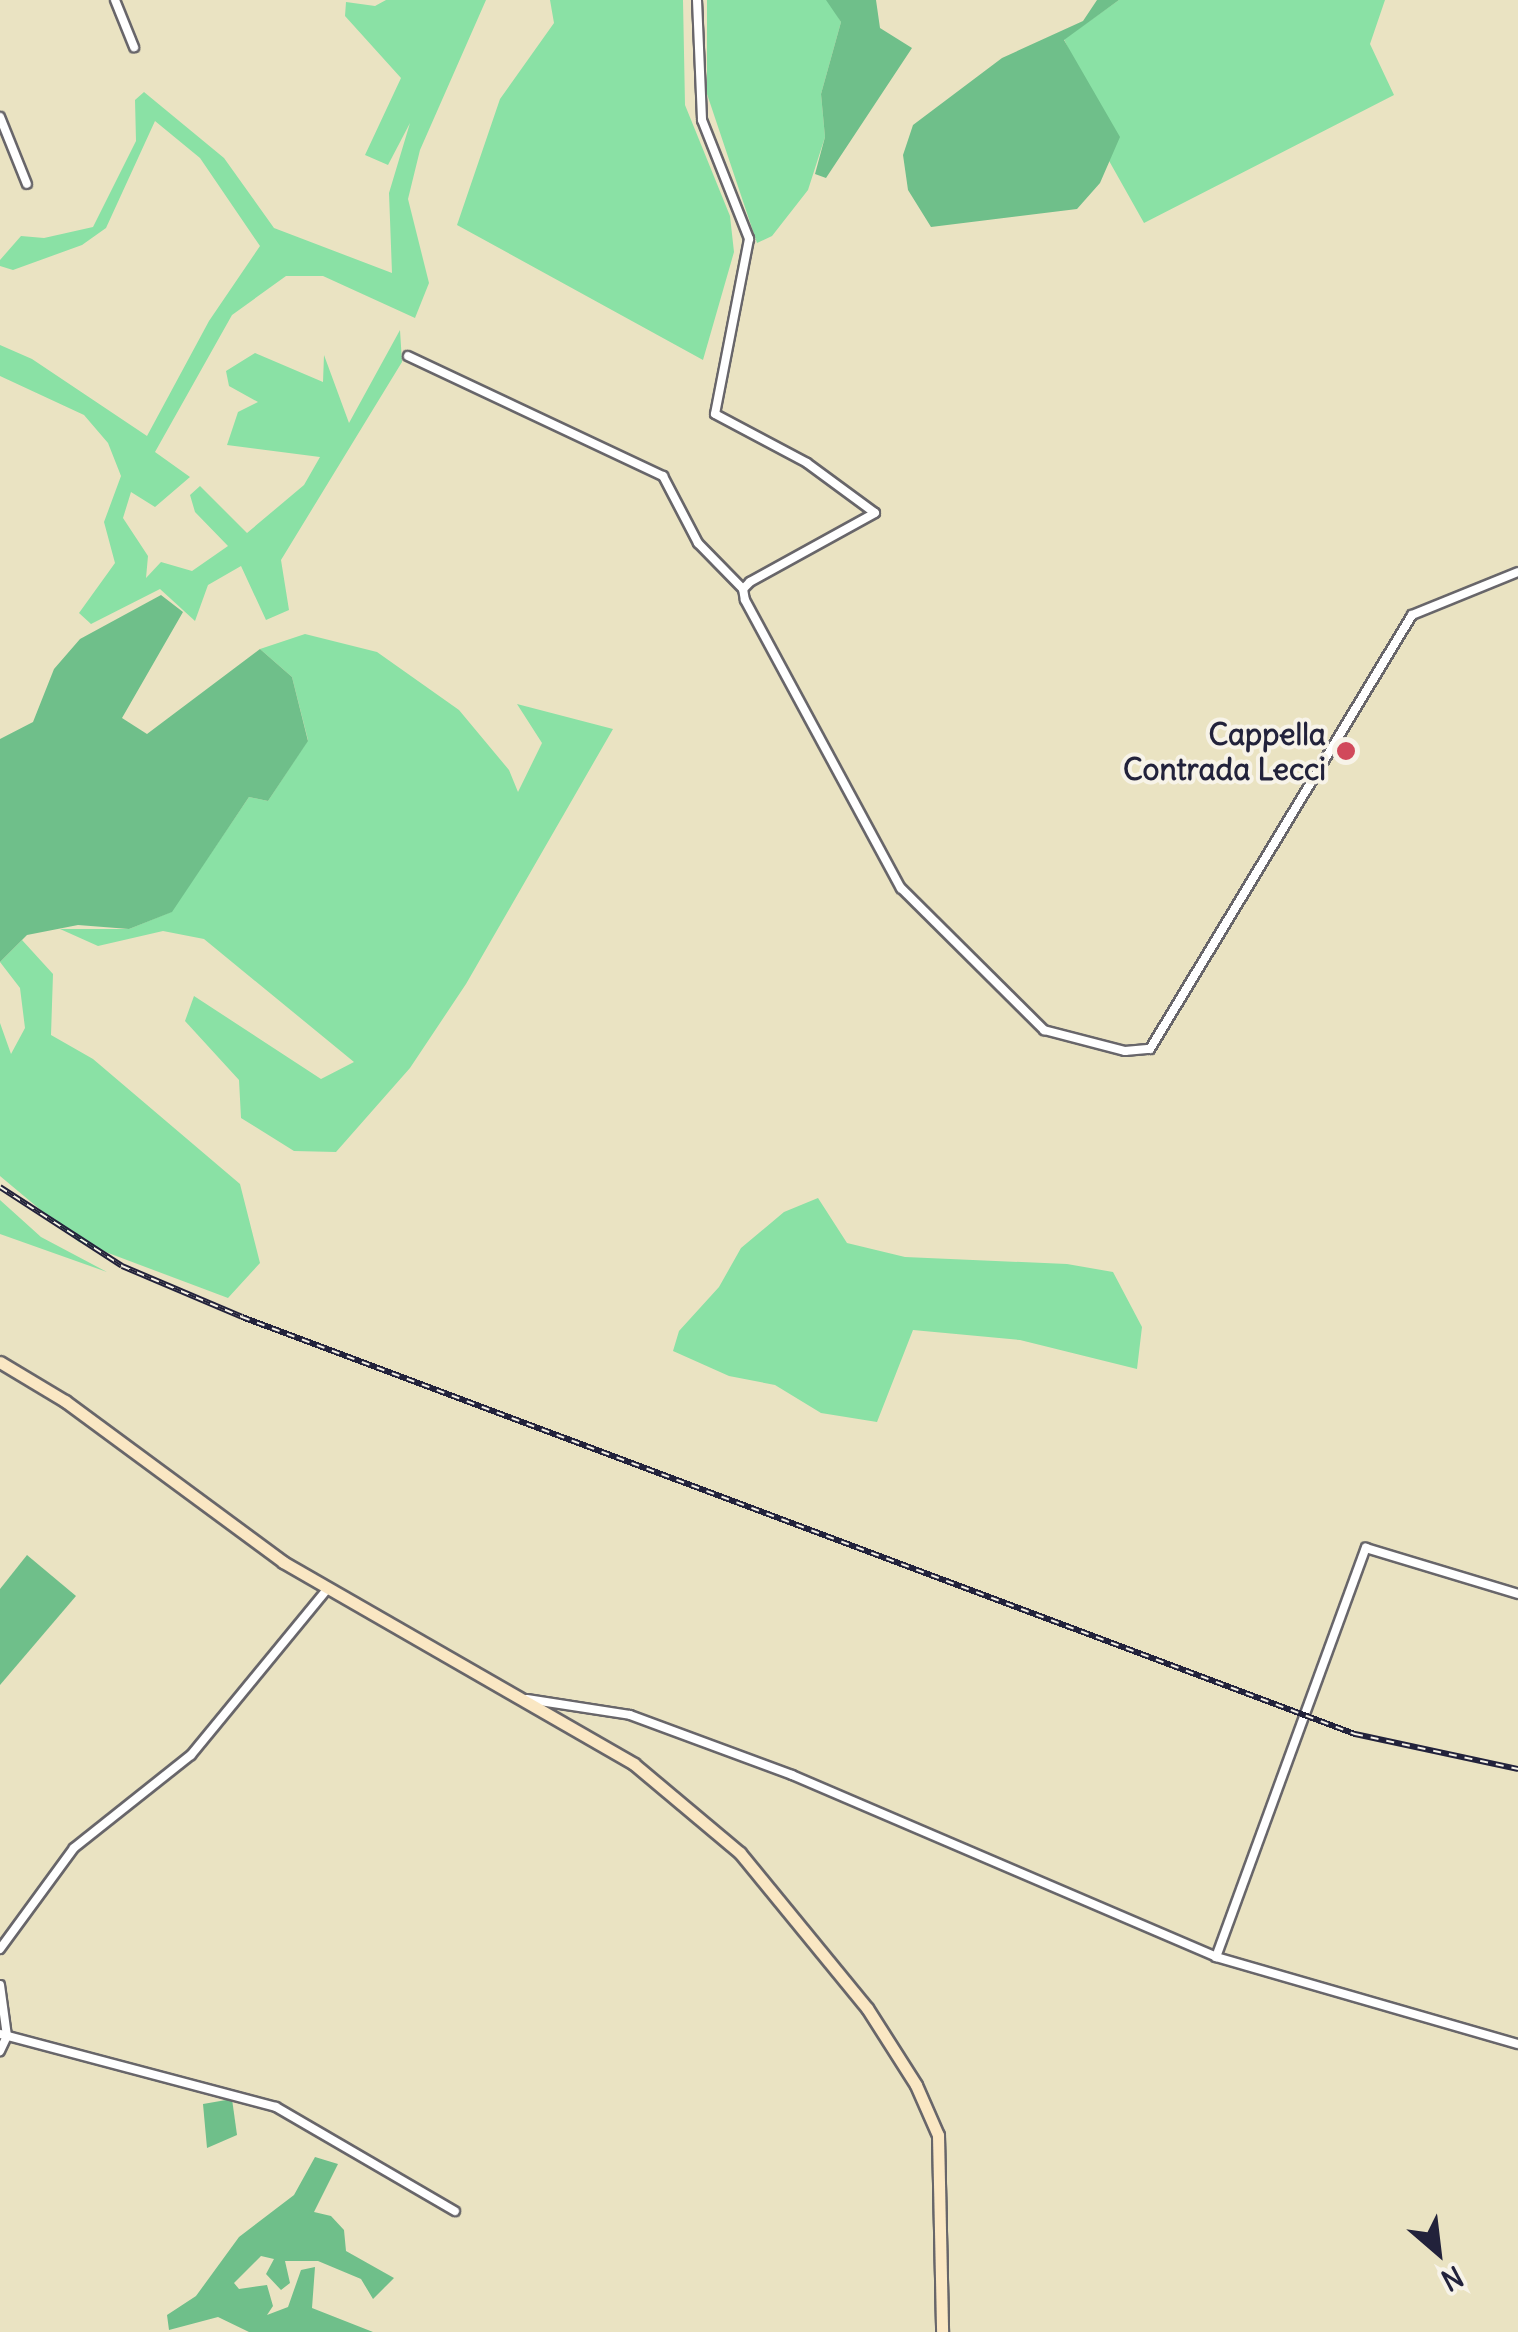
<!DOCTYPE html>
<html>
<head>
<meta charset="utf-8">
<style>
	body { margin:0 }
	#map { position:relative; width:1518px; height:2332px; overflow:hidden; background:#eae3c2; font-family:Delius,sans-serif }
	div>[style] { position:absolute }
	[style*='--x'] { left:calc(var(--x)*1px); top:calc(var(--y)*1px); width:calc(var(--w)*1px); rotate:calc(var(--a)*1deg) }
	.green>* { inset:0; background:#8ae1a5 }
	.forest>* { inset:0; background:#6fbf8a }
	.roads { filter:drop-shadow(2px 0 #68666a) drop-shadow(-2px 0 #68666a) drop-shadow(0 2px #68666a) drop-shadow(0 -2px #68666a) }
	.minor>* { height:8px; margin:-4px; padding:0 4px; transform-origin:4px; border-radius:4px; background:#fff }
	.secondary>* { height:11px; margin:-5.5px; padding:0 5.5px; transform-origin:5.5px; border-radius:5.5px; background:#fae7c3 }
	.rail>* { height:6px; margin-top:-3px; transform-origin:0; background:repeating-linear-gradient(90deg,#f7f3e8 0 8px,#22223b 0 16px); box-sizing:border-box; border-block:2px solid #22223b }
	.dots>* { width:28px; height:28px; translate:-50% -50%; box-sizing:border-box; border:5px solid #f7f3e8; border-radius:50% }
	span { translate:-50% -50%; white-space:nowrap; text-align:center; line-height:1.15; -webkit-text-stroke:8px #f7f3e8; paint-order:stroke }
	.poi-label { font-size:30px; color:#22223b; font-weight:700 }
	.right { translate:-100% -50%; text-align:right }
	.north { position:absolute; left:1388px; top:2202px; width:100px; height:100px; -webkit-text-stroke:8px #f7f3e8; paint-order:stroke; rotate:152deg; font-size:28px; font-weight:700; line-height:40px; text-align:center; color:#22223b }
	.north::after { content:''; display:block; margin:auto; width:35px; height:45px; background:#22223b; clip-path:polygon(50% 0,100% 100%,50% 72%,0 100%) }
</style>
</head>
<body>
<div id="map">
	<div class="green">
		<div style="clip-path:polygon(386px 0,486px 0,420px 150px,408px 199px,429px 283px,415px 318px,323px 276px,286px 276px,232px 315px,155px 452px,190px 477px,155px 507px,131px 492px,123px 518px,148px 556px,146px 578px,161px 562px,192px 571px,228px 546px,195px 512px,190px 495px,200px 486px,247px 533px,304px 485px,320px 457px,227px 445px,238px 412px,258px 402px,229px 386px,226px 371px,255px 353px,323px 382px,324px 355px,349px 423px,400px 330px,402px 362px,281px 560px,289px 610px,266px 620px,241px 566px,208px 585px,195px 621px,160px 589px,91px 624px,79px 613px,115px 563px,104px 522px,121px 476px,108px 443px,84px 415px,0 376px,0 345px,32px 359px,147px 436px,209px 321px,260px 246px,200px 158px,155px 121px,106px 228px,82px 245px,13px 270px,0 266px,0 260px,21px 236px,44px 238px,93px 227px,136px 141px,135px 100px,144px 92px,224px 158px,274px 228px,392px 273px,389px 193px,410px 123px,388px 165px,365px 155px,401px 78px,345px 16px,346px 2px,375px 6px)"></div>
		<div style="clip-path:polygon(550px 0,683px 0,685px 105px,730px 216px,734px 252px,703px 360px,457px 225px,500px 99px,554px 23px)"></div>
		<div style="clip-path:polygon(707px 0,828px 0,841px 22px,821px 94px,825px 137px,808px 190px,772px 236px,757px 243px,707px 94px)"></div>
		<div style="clip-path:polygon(1119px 0,1385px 0,1370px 44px,1394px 95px,1144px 223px,1108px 159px,1112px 148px,1064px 39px)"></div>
		<div style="clip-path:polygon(305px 634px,377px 652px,459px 710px,509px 770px,518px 792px,542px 743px,517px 704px,613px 729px,466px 984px,410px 1068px,336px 1152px,294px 1151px,241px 1118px,239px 1080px,185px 1021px,194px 996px,321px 1079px,354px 1062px,204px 939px,163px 931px,98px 946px,60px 929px,129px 929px,171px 912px,249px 797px,268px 801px,308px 740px,292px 677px,260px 649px)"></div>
		<div style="clip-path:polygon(22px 940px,53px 974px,51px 1035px,93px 1059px,240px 1184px,260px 1263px,228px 1298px,79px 1242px,0 1176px,0 1023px,11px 1054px,25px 1028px,20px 988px,0 962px)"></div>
		<div style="clip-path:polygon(818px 1198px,847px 1243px,905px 1257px,1067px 1264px,1113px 1272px,1142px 1327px,1137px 1369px,1020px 1340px,913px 1330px,877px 1422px,821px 1413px,775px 1385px,729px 1376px,673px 1351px,679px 1331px,719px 1287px,741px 1248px,784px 1212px)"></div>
		<div style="clip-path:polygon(0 1200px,41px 1237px,107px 1272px,0 1234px)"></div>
	</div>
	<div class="forest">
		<div style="clip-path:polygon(826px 0,876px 0,880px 28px,912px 48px,826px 178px,815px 174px,825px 137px,821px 94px,841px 22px)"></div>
		<div style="clip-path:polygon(1097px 0,1119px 0,1064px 40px,1120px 137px,1100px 183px,1077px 209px,931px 227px,908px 190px,903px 155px,913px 125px,1002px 58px,1083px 21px)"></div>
		<div style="clip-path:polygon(161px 595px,183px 612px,122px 718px,147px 734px,260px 649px,292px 677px,308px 741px,268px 801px,249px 797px,172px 912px,129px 929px,78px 925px,27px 935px,0 962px,0 739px,33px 722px,54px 669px,80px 639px)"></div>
		<div style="clip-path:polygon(27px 1555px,76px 1596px,0 1685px,0 1589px)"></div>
		<div style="clip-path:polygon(232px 2099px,237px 2135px,207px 2148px,203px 2104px)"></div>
		<div style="clip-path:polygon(315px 2157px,338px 2164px,314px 2212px,331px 2216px,344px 2230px,346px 2251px,394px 2278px,373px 2299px,361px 2279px,318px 2261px,285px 2261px,290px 2283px,281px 2290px,266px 2274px,274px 2259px,261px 2256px,234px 2283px,239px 2289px,267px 2285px,273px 2306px,267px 2315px,288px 2307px,301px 2270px,315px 2267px,312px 2308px,373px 2332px,249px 2332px,218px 2317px,169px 2330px,167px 2315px,196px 2296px,239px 2237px,294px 2195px)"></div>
	</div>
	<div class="roads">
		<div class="minor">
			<div style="--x:115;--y:0;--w:51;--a:68"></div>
			<div style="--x:697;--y:0;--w:120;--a:87.6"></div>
			<div style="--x:702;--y:120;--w:128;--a:68.4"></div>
			<div style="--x:749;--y:239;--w:178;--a:101"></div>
			<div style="--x:715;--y:414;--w:104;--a:28"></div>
			<div style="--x:807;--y:463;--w:84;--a:36.3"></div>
			<div style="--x:875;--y:513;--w:143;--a:151.1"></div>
			<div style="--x:750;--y:582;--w:10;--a:135"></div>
			<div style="--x:743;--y:589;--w:11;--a:80"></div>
			<div style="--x:745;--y:600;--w:328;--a:61.6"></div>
			<div style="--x:901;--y:888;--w:202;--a:44.8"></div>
			<div style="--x:1044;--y:1030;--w:84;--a:14.5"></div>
			<div style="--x:1125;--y:1051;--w:25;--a:-5"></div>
			<div style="--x:1150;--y:1049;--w:507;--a:-58.88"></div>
			<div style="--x:1412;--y:615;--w:114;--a:-22.1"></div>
			<div style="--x:0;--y:117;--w:72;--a:68.1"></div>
			<div style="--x:408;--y:356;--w:282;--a:25.2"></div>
			<div style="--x:663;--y:476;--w:76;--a:62.4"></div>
			<div style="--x:698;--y:543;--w:64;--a:45.6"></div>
			<div style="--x:527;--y:1699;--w:104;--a:8.8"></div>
			<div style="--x:630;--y:1715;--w:173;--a:20.3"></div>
			<div style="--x:792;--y:1775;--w:461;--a:23.2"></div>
			<div style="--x:1216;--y:1957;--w:314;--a:16.1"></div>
			<div style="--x:0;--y:1949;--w:125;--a:-53.8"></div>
			<div style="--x:74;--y:1848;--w:149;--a:-38.5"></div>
			<div style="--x:191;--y:1755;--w:216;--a:-50.6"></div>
			<div style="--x:1216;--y:1957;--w:436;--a:-69.9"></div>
			<div style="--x:1366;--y:1548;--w:159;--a:16.8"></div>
			<div style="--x:0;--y:1985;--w:51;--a:82.2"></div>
			<div style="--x:7;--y:2036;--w:17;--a:115"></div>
			<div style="--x:0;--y:2034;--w:285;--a:14.8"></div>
			<div style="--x:276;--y:2107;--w:207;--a:30.2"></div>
		</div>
		<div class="secondary">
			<div style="--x:0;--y:1362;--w:76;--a:31"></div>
			<div style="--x:65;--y:1401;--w:271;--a:36.4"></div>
			<div style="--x:283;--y:1562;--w:405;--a:29.9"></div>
			<div style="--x:634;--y:1764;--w:138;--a:40"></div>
			<div style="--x:740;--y:1853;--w:200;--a:50.7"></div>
			<div style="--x:867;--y:2008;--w:91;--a:57.5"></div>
			<div style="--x:916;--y:2085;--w:55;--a:66.3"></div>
			<div style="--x:938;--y:2135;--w:197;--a:88.8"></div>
		</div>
	</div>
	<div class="rail">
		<div style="--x:0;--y:1187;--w:145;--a:32.9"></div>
		<div style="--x:122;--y:1266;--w:130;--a:23"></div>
		<div style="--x:242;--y:1317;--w:1189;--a:20.54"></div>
		<div style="--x:1355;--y:1734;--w:167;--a:12.1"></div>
	</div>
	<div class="dots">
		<div style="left:1346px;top:751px;background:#d1495b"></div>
	</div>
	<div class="poi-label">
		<span class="right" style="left:1326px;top:751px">Cappella<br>Contrada Lecci</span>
	</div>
	<div class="north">N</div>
</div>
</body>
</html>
